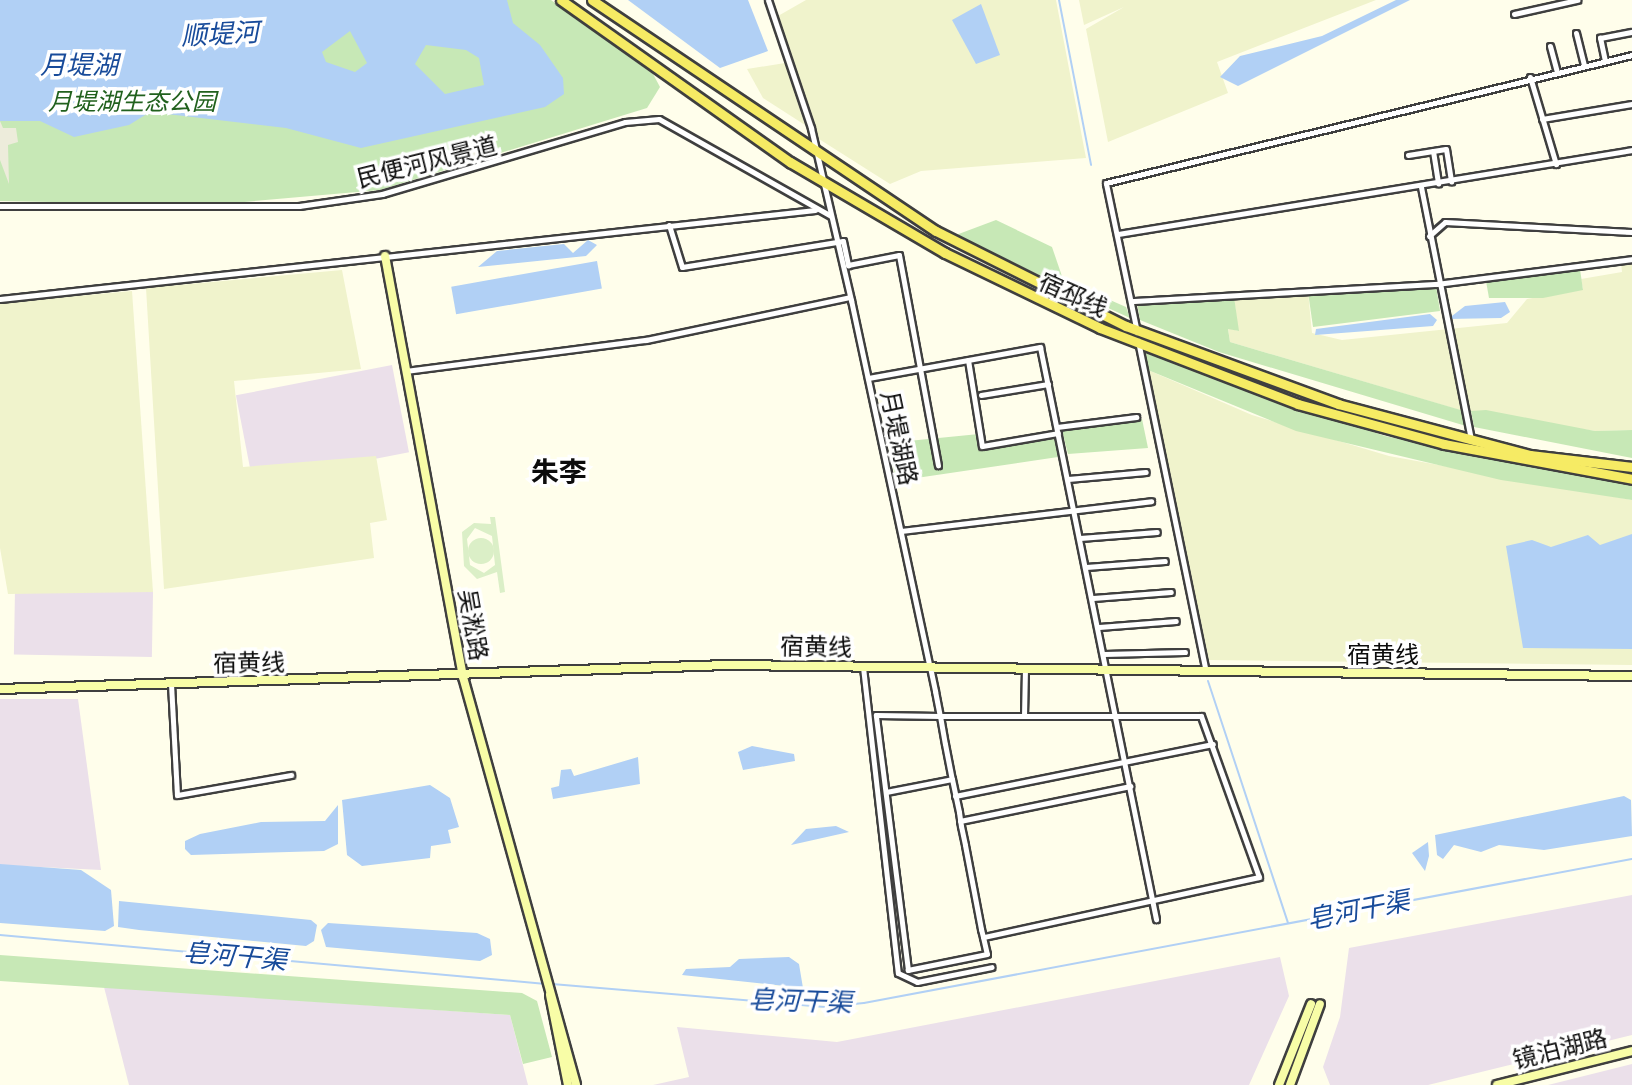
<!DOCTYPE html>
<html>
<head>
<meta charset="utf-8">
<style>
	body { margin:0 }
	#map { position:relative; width:1632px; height:1085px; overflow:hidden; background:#fffeeb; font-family:Lora,"Noto Sans SC",serif }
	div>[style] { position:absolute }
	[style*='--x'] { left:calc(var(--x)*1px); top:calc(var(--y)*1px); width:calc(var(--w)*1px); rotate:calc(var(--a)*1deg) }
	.industrial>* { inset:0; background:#ebe0ea; transform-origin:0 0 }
	.farmland>* { inset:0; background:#f0f3cc }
	.green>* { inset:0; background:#c7e8b6 }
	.pitch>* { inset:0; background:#dbefc7 }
	.round { border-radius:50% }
	.plaza>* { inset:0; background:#edecdb }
	.water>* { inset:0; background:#b1d0f5; transform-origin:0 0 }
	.stream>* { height:2px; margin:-1px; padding:0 1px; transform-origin:1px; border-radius:1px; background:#b1d0f5 }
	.roads { filter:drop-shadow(2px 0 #3f3f3f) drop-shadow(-2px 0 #3f3f3f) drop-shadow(0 2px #3f3f3f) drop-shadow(0 -2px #3f3f3f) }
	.street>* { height:5px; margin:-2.5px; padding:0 2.5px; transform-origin:2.5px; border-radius:2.5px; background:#fff }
	.secondary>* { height:8px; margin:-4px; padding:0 4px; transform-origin:4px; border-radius:4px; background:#f8fda7 }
	.primary>* { height:9px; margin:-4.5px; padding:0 4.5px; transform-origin:4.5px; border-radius:4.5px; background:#f6eb64 }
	span { translate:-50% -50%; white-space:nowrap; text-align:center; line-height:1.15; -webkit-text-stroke:7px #fff; paint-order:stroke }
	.park-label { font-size:24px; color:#21611e; font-style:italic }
	.street-label { font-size:24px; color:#0c0c0c }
	.water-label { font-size:26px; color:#184b9a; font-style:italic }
	.quarter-label { font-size:28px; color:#0c0c0c; font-weight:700 }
</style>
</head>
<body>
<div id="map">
	<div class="industrial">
		<div style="left:392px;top:365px;width:89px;height:159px;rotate:79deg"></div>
		<div style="left:153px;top:592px;width:65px;height:138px;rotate:91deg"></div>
		<div style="clip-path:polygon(0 699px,78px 699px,101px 870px,0 865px)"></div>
		<div style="clip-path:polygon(1632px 895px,1632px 1035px,1428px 1085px,1330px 1085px,1323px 1067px,1340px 1017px,1349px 948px)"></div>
		<div style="clip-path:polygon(1280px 957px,1289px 996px,1249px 1085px,653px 1085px,689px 1077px,677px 1027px,837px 1042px)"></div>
		<div style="clip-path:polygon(104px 987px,510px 1015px,528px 1085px,129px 1085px)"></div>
		<div style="clip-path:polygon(1632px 1064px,1632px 1085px,1548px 1085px)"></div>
	</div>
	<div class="farmland">
		<div style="clip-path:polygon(806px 0,1056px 0,1086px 158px,921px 171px,890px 184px,819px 139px,778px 16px)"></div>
		<div style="clip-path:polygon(1079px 0,1376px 0,1217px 62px,1228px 93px,1108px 142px,1086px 29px,1124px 7px,1084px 25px)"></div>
		<div style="clip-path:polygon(785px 63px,805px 125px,763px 98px,747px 69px)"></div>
		<div style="clip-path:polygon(1632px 260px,1632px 430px,1595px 431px,1463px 411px,1230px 342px,1228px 328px,1238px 331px,1234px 297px,1308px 292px,1312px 333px,1342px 340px,1507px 323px,1527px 299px,1583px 289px,1581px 279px,1622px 272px,1621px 262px)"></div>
		<div style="clip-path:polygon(342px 270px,361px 369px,234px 381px,243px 467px,376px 456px,387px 520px,370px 523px,374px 558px,164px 589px,146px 288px)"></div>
		<div style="clip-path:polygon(132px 291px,153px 592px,8px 594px,0 548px,0 303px)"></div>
		<div style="clip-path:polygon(1148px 370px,1252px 415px,1389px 456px,1632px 500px,1632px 665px,1209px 660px)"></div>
	</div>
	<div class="green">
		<div style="clip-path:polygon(0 0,551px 0,653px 74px,660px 87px,647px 108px,380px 190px,210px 205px,0 201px)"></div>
		<div style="clip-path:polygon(996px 220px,1052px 247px,1066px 288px,956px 235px)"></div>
		<div style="clip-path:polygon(1580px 269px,1583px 290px,1543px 298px,1489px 298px,1486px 281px)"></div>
		<div style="clip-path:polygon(1078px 286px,1126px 307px,1130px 318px,1082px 296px)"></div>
		<div style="clip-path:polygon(1436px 286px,1440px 311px,1313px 327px,1308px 292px)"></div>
		<div style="clip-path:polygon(1234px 297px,1239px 331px,1228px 329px,1230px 342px,1464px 411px,1466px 426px,1219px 352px,1140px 320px,1137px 303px)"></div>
		<div style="clip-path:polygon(1145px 353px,1385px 436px,1632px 486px,1632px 500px,1501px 480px,1296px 431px,1148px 370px)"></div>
		<div style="clip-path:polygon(1486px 410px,1595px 431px,1632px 430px,1632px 458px,1474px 427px,1471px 411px)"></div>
		<div style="clip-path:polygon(1142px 419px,1148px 448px,1068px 454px,1062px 430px)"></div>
		<div style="clip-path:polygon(979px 434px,982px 449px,1054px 436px,1058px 457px,896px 481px,888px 443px)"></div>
		<div style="clip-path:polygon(0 955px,522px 993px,537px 1001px,552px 1057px,523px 1064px,510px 1015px,0 981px)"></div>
	</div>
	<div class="pitch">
		<div style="clip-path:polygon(evenodd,490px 517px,495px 517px,505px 592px,500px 593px,497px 572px,477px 579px,464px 566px,462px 532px,474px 523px,491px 524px,490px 517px,475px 528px,492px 536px,495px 565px,484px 573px,470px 565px,467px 539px,475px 528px)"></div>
		<div class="round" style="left:468px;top:538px;width:26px;height:26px"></div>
	</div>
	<div class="plaza">
		<div style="clip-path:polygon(0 121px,3px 128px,16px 128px,18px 142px,8px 145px,9px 184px,0 160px)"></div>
		<div style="clip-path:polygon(490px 142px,499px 162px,469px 170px,470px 147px)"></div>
	</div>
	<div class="water">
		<div style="clip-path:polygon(evenodd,0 0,507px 0,513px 23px,540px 45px,563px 78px,564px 94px,545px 107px,361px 148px,286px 128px,150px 112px,129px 125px,74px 137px,40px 121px,0 121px,0 0,350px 31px,367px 63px,355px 72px,326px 62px,322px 52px,350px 31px,0 0,426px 45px,466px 50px,479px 58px,484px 85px,445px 94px,415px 64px,426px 45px)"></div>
		<div style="clip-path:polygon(628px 0,748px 0,768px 51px,720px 68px)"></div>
		<div style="clip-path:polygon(1396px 0,1410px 0,1238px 86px,1220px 77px,1240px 56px,1322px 36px)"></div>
		<div style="clip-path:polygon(981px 4px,1000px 55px,976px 64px,952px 20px)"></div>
		<div style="clip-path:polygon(588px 240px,597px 245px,586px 256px,478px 267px,497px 251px,564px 244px,573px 253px)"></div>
		<div style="left:597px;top:261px;width:28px;height:148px;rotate:80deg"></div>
		<div style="clip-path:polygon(1505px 302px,1510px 312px,1501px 318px,1448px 319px,1465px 306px)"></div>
		<div style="clip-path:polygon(1430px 314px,1437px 320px,1433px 326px,1315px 335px,1316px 329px)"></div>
		<div style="clip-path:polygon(1632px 534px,1632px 649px,1523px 648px,1506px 546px,1532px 540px,1551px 547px,1588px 535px,1600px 545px)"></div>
		<div style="clip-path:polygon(752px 746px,794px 754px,795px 761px,743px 770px,738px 752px)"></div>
		<div style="clip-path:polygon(638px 757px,640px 784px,553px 799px,551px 788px,559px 786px,561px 770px,571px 769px,574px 776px)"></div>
		<div style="clip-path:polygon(430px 785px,450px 798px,459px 827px,448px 830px,451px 843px,431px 846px,430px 858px,362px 866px,347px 855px,342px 800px)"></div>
		<div style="clip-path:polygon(1624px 796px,1631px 800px,1632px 836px,1544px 850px,1499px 845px,1481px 852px,1454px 845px,1443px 859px,1437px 855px,1435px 835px)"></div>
		<div style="clip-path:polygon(338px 805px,338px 844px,324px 851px,191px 855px,185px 849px,185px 841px,200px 834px,261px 822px,325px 821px)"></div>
		<div style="clip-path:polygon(836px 826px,849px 832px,791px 845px,806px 829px)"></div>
		<div style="clip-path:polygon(1428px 842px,1429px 856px,1425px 871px,1412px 853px)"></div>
		<div style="clip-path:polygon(0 864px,81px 870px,111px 890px,114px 926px,105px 931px,0 923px)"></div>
		<div style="clip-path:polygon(119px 901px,311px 920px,317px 925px,314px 941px,306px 946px,139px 930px,118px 927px)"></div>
		<div style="clip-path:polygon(328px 923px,477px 933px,490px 939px,492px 955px,480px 961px,326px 947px,321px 930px)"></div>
		<div style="clip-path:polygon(789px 957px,799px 964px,803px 988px,682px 975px,686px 969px,730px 967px,739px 959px)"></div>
	</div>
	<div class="stream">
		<div style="--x:1059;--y:0;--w:168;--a:79"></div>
		<div style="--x:1208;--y:681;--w:255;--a:71.7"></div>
		<div style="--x:0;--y:935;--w:548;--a:5.13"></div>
		<div style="--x:552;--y:984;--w:274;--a:4.8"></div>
		<div style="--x:825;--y:1007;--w:39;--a:-6"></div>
		<div style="--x:864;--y:1003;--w:781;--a:-10.62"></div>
	</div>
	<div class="roads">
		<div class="street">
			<div style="--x:768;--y:0;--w:135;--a:71.4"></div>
			<div style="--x:811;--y:128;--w:177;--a:76.9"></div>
			<div style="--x:851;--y:300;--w:375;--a:77.9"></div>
			<div style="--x:930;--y:667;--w:25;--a:78"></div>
			<div style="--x:935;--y:691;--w:25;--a:79"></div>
			<div style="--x:940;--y:716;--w:28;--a:80"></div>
			<div style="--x:945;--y:744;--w:36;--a:79"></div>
			<div style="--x:952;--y:779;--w:34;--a:78"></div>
			<div style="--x:959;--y:812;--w:14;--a:82"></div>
			<div style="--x:961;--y:826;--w:19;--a:78"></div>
			<div style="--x:965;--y:845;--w:86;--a:79.2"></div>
			<div style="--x:981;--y:929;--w:8;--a:76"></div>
			<div style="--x:983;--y:937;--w:17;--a:77"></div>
			<div style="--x:987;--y:954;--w:81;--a:168.6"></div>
			<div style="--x:908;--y:970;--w:257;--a:-97.2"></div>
			<div style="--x:876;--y:715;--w:64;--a:0.9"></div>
			<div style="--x:940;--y:716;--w:261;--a:0"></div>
			<div style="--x:1201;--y:716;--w:171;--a:70.2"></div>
			<div style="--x:1259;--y:877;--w:282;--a:167.7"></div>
			<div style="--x:1514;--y:14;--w:65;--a:-12.5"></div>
			<div style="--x:1576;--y:33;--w:34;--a:76"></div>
			<div style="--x:1550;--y:46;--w:27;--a:75"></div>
			<div style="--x:1605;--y:61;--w:24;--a:-102"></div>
			<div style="--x:1600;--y:38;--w:33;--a:-11"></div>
			<div style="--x:1530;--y:77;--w:91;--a:73.4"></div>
			<div style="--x:1542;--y:119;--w:91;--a:-9.5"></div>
			<div style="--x:1433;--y:151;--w:33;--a:81"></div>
			<div style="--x:1408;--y:155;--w:38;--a:-9"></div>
			<div style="--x:1446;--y:149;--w:33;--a:81"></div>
			<div style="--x:1421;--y:187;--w:257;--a:78.8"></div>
			<div style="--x:0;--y:206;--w:299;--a:0"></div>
			<div style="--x:299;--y:206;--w:84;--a:-8.2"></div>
			<div style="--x:382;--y:194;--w:253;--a:-16.5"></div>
			<div style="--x:625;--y:122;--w:34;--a:-5"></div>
			<div style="--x:659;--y:119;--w:197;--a:29.4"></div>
			<div style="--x:669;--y:225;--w:44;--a:72.8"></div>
			<div style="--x:682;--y:267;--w:163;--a:-9.2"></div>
			<div style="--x:843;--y:241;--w:25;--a:78"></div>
			<div style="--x:848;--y:265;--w:52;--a:-11.1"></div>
			<div style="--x:899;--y:255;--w:214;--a:79.5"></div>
			<div style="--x:1118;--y:234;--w:521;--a:-9.28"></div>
			<div style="--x:1429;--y:236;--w:21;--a:-41"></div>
			<div style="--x:1445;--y:222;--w:187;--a:3.1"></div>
			<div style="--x:0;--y:299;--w:820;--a:-6.23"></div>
			<div style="--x:1132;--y:301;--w:305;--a:-3.2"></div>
			<div style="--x:1437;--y:284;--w:197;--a:-7.3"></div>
			<div style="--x:1137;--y:332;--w:152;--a:-101.8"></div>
			<div style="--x:1106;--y:183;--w:541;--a:-13.68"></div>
			<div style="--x:1138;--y:341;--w:337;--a:78.4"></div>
			<div style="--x:968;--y:360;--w:87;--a:80.8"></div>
			<div style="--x:982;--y:446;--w:77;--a:-9.7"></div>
			<div style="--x:406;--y:371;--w:242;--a:-7.4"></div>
			<div style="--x:646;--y:340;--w:208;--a:-11.9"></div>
			<div style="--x:868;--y:378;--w:175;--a:-10.2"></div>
			<div style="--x:1040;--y:347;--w:584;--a:78.54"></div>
			<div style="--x:981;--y:395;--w:68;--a:-9.3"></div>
			<div style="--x:1057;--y:427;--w:80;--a:-7.2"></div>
			<div style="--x:1068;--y:479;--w:78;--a:-5.1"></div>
			<div style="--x:901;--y:531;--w:252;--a:-6.8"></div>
			<div style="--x:1080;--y:538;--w:77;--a:-4.5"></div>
			<div style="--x:1086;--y:567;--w:79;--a:-4.3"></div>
			<div style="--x:1093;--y:598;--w:78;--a:-4.4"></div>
			<div style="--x:1099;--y:627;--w:77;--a:-4.5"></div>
			<div style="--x:1104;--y:654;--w:81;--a:-1.4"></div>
			<div style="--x:863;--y:667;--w:308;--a:83.5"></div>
			<div style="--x:898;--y:973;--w:21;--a:25"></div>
			<div style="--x:917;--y:982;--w:76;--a:-11.3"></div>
			<div style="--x:171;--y:684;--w:111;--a:86.9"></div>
			<div style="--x:177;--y:795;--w:116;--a:-10"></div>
			<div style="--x:1024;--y:716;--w:47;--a:-88.8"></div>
			<div style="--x:886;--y:792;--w:67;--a:-11.1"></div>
			<div style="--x:955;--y:796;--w:263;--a:-11.4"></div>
			<div style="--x:960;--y:821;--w:174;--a:-11.6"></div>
		</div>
		<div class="secondary">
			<div style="--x:385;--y:256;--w:428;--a:79.5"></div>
			<div style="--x:463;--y:677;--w:423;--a:74.5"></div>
			<div style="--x:0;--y:689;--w:729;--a:-1.89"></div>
			<div style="--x:729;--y:665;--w:903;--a:0.7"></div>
			<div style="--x:550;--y:995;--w:92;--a:78.7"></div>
			<div style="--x:1279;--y:1085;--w:87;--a:-68.4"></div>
			<div style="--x:1290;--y:1085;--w:86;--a:-69.7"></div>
			<div style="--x:1497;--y:1085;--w:139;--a:-14.1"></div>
		</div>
		<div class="primary">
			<div style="--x:561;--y:0;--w:281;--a:35.3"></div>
			<div style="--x:790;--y:162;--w:180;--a:30.4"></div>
			<div style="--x:945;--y:253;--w:172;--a:25.8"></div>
			<div style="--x:1100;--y:328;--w:212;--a:21"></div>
			<div style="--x:1298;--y:404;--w:151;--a:15.3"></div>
			<div style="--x:1444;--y:444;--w:191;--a:10.5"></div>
			<div style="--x:592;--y:0;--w:414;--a:33.9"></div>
			<div style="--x:936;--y:231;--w:212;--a:26.6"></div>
			<div style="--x:1126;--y:326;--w:226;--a:20.2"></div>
			<div style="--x:1338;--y:404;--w:199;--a:14.9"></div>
			<div style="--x:1530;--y:455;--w:103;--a:6.7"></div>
		</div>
	</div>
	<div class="park-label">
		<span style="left:132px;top:102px">月堤湖生态公园</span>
	</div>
	<div class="street-label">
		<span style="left:427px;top:162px;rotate:-14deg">民便河风景道</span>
		<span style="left:1073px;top:295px;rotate:24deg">宿邳线</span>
		<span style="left:899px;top:438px;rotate:78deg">月堤湖路</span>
		<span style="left:473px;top:625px;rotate:80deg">吴淞路</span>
		<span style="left:816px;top:647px;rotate:1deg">宿黄线</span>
		<span style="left:1383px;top:655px">宿黄线</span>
		<span style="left:249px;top:663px;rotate:-1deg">宿黄线</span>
		<span style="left:1560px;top:1049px;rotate:-14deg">镜泊湖路</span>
	</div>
	<div class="water-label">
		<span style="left:220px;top:34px;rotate:-3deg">顺堤河</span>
		<span style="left:79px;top:65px">月堤湖</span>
		<span style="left:1358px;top:910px;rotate:-11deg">皂河干渠</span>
		<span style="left:235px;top:956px;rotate:5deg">皂河干渠</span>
		<span style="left:800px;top:1001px;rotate:2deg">皂河干渠</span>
	</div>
	<div class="quarter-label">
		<span style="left:559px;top:472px">朱李</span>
	</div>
</div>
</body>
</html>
